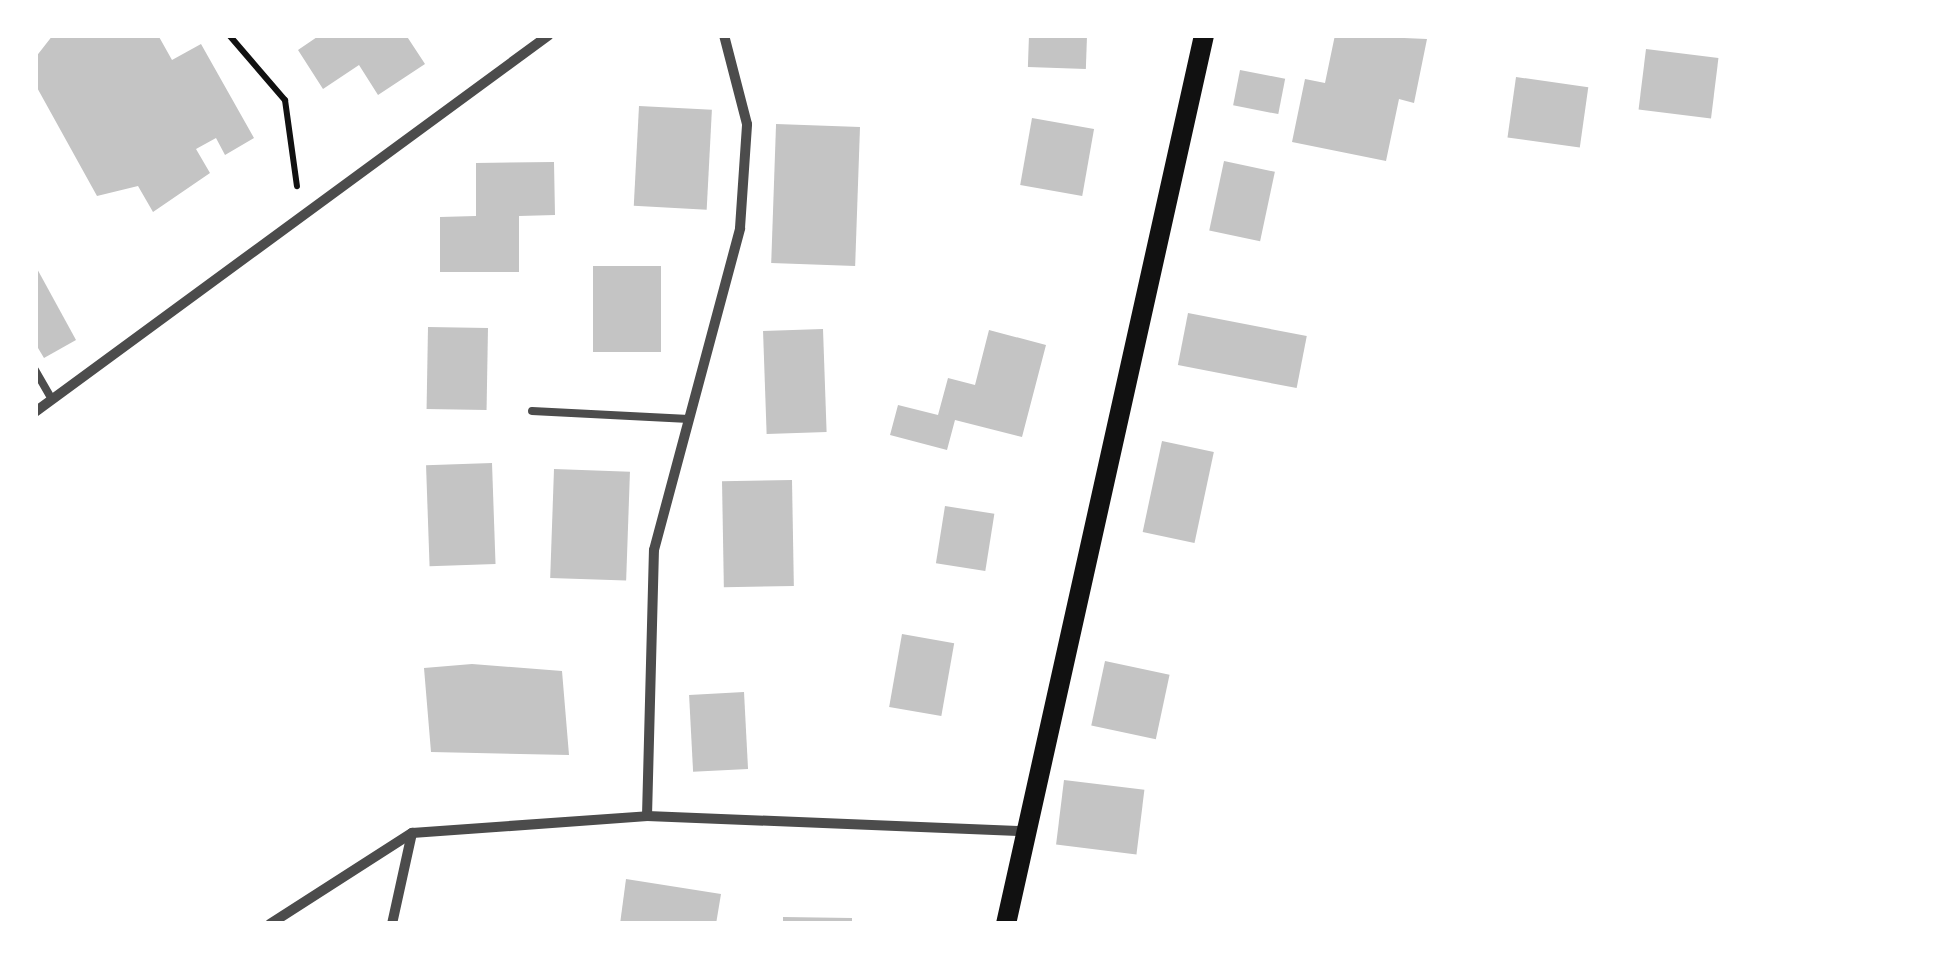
<!DOCTYPE html>
<html>
<head>
<meta charset="utf-8">
<style>
	body { margin:0 }
	#map { position:relative; width:1959px; height:959px; overflow:hidden; background:#fff; font-family:Raleway,sans-serif }
	div>[style] { position:absolute }
	[style*='--x'] { left:calc(var(--x)*1px); top:calc(var(--y)*1px); width:calc(var(--w)*1px); rotate:calc(var(--a)*1deg) }
	.building>* { inset:0; background:#c4c4c4; transform-origin:0 0 }
	.path>* { height:6px; margin:-3px; padding:0 3px; transform-origin:3px; border-radius:3px; background:#111 }
	.service>* { height:8px; margin:-4px; padding:0 4px; transform-origin:4px; border-radius:4px; background:#4c4c4c }
	.minor>* { height:10px; margin:-5px; padding:0 5px; transform-origin:5px; border-radius:5px; background:#4c4c4c }
	.secondary>* { height:20px; margin:-10px; padding:0 10px; transform-origin:10px; border-radius:10px; background:#111 }
	span { translate:-50% -50%; white-space:nowrap; text-align:center; line-height:1.15; -webkit-text-stroke:8px #fff; paint-order:stroke }
	.frame { position:absolute; inset:0; border:38px solid #fff; pointer-events:none }
</style>
</head>
<body>
<div id="map">
	<div class="building">
		<div style="clip-path:polygon(53px 35px,158px 35px,172px 60px,201px 44px,254px 138px,225px 155px,216px 138px,196px 149px,210px 173px,153px 212px,138px 186px,97px 196px,35px 84px,35px 58px)"></div>
		<div style="clip-path:polygon(320px 35px,406px 35px,425px 64px,378px 95px,359px 65px,323px 89px,298px 50px)"></div>
		<div style="left:1029px;top:35px;width:58px;height:32px;rotate:2deg"></div>
		<div style="clip-path:polygon(1335px 35px,1427px 39px,1414px 103px,1399px 99px,1386px 161px,1292px 142px,1305px 79px,1325px 83px)"></div>
		<div style="left:1646px;top:49px;width:73px;height:61px;rotate:7deg"></div>
		<div style="left:1240px;top:70px;width:46px;height:36px;rotate:11deg"></div>
		<div style="left:1516px;top:77px;width:73px;height:61px;rotate:8deg"></div>
		<div style="left:639px;top:106px;width:73px;height:100px;rotate:3deg"></div>
		<div style="left:1032px;top:118px;width:63px;height:68px;rotate:10deg"></div>
		<div style="left:860px;top:127px;width:139px;height:84px;rotate:92deg"></div>
		<div style="left:1224px;top:161px;width:52px;height:71px;rotate:12deg"></div>
		<div style="clip-path:polygon(554px 162px,555px 215px,519px 216px,519px 272px,440px 272px,440px 217px,476px 216px,476px 163px)"></div>
		<div style="clip-path:polygon(35px 265px,76px 340px,44px 358px,35px 343px)"></div>
		<div style="left:593px;top:266px;width:68px;height:86px"></div>
		<div style="left:1188px;top:313px;width:121px;height:53px;rotate:11deg"></div>
		<div style="left:428px;top:327px;width:60px;height:82px;rotate:1deg"></div>
		<div style="left:823px;top:329px;width:103px;height:60px;rotate:88deg"></div>
		<div style="clip-path:polygon(989px 330px,1046px 345px,1022px 437px,955px 420px,947px 450px,890px 435px,898px 405px,938px 415px,948px 378px,975px 385px)"></div>
		<div style="left:1162px;top:441px;width:53px;height:93px;rotate:12deg"></div>
		<div style="left:492px;top:463px;width:101px;height:66px;rotate:88deg"></div>
		<div style="left:554px;top:469px;width:76px;height:109px;rotate:2deg"></div>
		<div style="left:792px;top:480px;width:106px;height:70px;rotate:89deg"></div>
		<div style="left:945px;top:506px;width:50px;height:58px;rotate:9deg"></div>
		<div style="left:902px;top:634px;width:53px;height:74px;rotate:10deg"></div>
		<div style="left:1105px;top:661px;width:66px;height:66px;rotate:12deg"></div>
		<div style="clip-path:polygon(472px 664px,562px 671px,569px 755px,431px 752px,424px 668px)"></div>
		<div style="left:744px;top:692px;width:77px;height:55px;rotate:87deg"></div>
		<div style="left:1064px;top:780px;width:81px;height:65px;rotate:7deg"></div>
		<div style="clip-path:polygon(626px 879px,721px 894px,716px 924px,620px 924px)"></div>
		<div style="clip-path:polygon(783px 917px,852px 918px,852px 924px,783px 924px)"></div>
	</div>
	<div class="path">
		<div style="--x:229;--y:35;--w:86;--a:49.3"></div>
		<div style="--x:285;--y:100;--w:87;--a:82.1"></div>
	</div>
	<div class="service">
		<div style="--x:35;--y:370;--w:34;--a:60"></div>
		<div style="--x:532;--y:411;--w:157;--a:2.9"></div>
	</div>
	<div class="minor">
		<div style="--x:35;--y:412;--w:637;--a:-36.26"></div>
		<div style="--x:647;--y:816;--w:266;--a:-88.5"></div>
		<div style="--x:654;--y:550;--w:333;--a:-75"></div>
		<div style="--x:740;--y:228;--w:104;--a:-86.1"></div>
		<div style="--x:747;--y:124;--w:92;--a:-104.5"></div>
		<div style="--x:270;--y:924;--w:169;--a:-32.7"></div>
		<div style="--x:392;--y:924;--w:93;--a:-77.6"></div>
		<div style="--x:412;--y:833;--w:236;--a:-4.1"></div>
		<div style="--x:647;--y:816;--w:377;--a:2.3"></div>
	</div>
	<div class="secondary">
		<div style="--x:1006;--y:924;--w:911;--a:-77.44"></div>
	</div>
	<div class="frame"></div>
</div>
</body>
</html>
